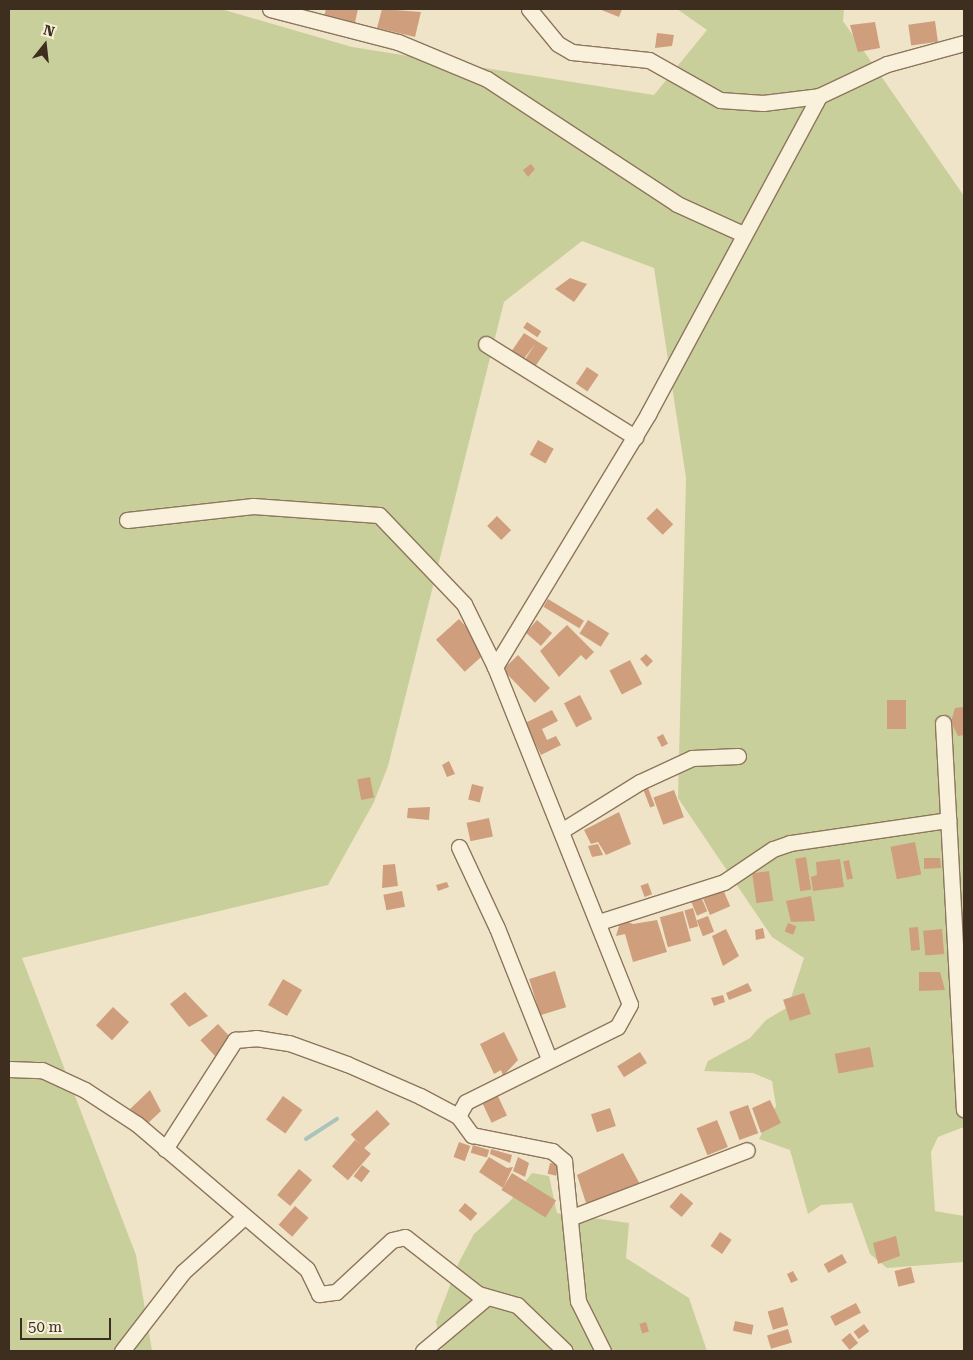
<!DOCTYPE html>
<html>
<head>
<meta charset="utf-8">
<style>
	body { margin:0 }
	#map { position:relative; width:973px; height:1360px; overflow:hidden; background:#f0e4c8; font-family:"Roboto Serif",serif }
	div>[style] { position:absolute }
	[style*='--x'] { left:calc(var(--x)*1px); top:calc(var(--y)*1px); width:calc(var(--w)*1px); rotate:calc(var(--a)*1deg) }
	.green>* { inset:0; background:#c9cf9b }
	.stream>* { height:4px; margin:-2px; padding:0 2px; transform-origin:2px; border-radius:2px; background:#a9c4bc }
	.building>* { inset:0; background:#cf9f7d; transform-origin:0 0 }
	.roads { filter:drop-shadow(1px 0 #8d765c) drop-shadow(-1px 0 #8d765c) drop-shadow(0 1px #8d765c) drop-shadow(0 -1px #8d765c) }
	.street>* { height:15px; margin:-7.5px; padding:0 7.5px; transform-origin:7.5px; border-radius:7.5px; background:#faf1dc }
	span { translate:-50% -50%; white-space:nowrap; text-align:center; line-height:1.15; -webkit-text-stroke:4px #f7eed8; paint-order:stroke }
	.frame { position:absolute; inset:0; border:10px solid #3d2e20; pointer-events:none }
	.north { position:absolute; left:20px; top:20px; width:50px; height:50px; -webkit-text-stroke:4px #f7eed8; paint-order:stroke; rotate:16deg; font-size:14px; font-weight:700; line-height:20px; text-align:center; color:#3d2e20 }
	.north::after { content:''; display:block; margin:auto; width:18px; height:22px; background:#3d2e20; clip-path:polygon(50% 0,100% 100%,50% 72%,0 100%) }
	.scale { position:absolute; left:20px; top:1318px; width:91px; height:22px; box-sizing:border-box; border:2px solid #3d2e20; border-top:0; padding-left:6px; font-size:15px; line-height:18px; white-space:nowrap; color:#3d2e20; -webkit-text-stroke:4px #f7eed8; paint-order:stroke }
</style>
</head>
<body>
<div id="map">
	<div class="green">
		<div style="clip-path:polygon(9px 9px,221px 9px,352px 47px,654px 95px,707px 30px,677px 9px,844px 9px,843px 21px,964px 196px,964px 1127px,938px 1137px,931px 1152px,935px 1211px,964px 1216px,964px 1262px,887px 1268px,870px 1254px,852px 1203px,821px 1205px,808px 1214px,790px 1150px,759px 1139px,776px 1106px,772px 1081px,753px 1073px,704px 1071px,708px 1061px,750px 1038px,766px 1020px,788px 1007px,804px 958px,772px 937px,678px 798px,686px 478px,654px 268px,582px 241px,504px 302px,388px 766px,374px 802px,328px 885px,22px 958px,136px 1255px,152px 1351px,9px 1351px)"></div>
		<div style="clip-path:polygon(532px 1173px,549px 1176px,557px 1213px,629px 1223px,626px 1258px,689px 1298px,707px 1351px,442px 1351px,436px 1322px,459px 1262px,474px 1234px,511px 1200px)"></div>
	</div>
	<div class="stream">
		<div style="--x:306;--y:1139;--w:37;--a:-33"></div>
	</div>
	<div class="building">
		<div style="clip-path:polygon(326px 9px,358px 9px,354px 27px,323px 20px)"></div>
		<div style="clip-path:polygon(382px 9px,421px 12px,415px 37px,377px 28px)"></div>
		<div style="clip-path:polygon(599px 9px,622px 9px,619px 17px)"></div>
		<div style="left:935px;top:21px;width:21px;height:27px;rotate:82deg"></div>
		<div style="clip-path:polygon(875px 22px,880px 48px,858px 52px,850px 25px)"></div>
		<div style="clip-path:polygon(657px 33px,674px 35px,672px 46px,655px 48px)"></div>
		<div style="clip-path:polygon(531px 164px,535px 169px,528px 177px,523px 170px)"></div>
		<div style="clip-path:polygon(570px 278px,587px 284px,574px 302px,555px 289px)"></div>
		<div style="left:527px;top:322px;width:17px;height:7px;rotate:33deg"></div>
		<div style="clip-path:polygon(524px 333px,548px 348px,534px 368px,524px 361px,536px 343px,523px 360px,511px 352px)"></div>
		<div style="left:587px;top:367px;width:14px;height:20px;rotate:34deg"></div>
		<div style="left:538px;top:440px;width:18px;height:17px;rotate:29deg"></div>
		<div style="left:657px;top:508px;width:23px;height:15px;rotate:45deg"></div>
		<div style="left:497px;top:516px;width:20px;height:14px;rotate:45deg"></div>
		<div style="left:548px;top:599px;width:42px;height:9px;rotate:31deg"></div>
		<div style="left:459px;top:619px;width:43px;height:31px;rotate:48deg"></div>
		<div style="left:537px;top:620px;width:20px;height:17px;rotate:41deg"></div>
		<div style="left:588px;top:620px;width:25px;height:16px;rotate:32deg"></div>
		<div style="clip-path:polygon(567px 625px,594px 652px,586px 660px,581px 655px,559px 677px,540px 651px)"></div>
		<div style="clip-path:polygon(646px 654px,653px 661px,647px 667px,640px 659px)"></div>
		<div style="left:518px;top:655px;width:46px;height:21px;rotate:46deg"></div>
		<div style="left:630px;top:660px;width:27px;height:23px;rotate:63deg"></div>
		<div style="left:580px;top:695px;width:27px;height:18px;rotate:63deg"></div>
		<div style="left:906px;top:700px;width:29px;height:19px;rotate:90deg"></div>
		<div style="clip-path:polygon(964px 707px,964px 735px,958px 736px,951px 722px,955px 708px)"></div>
		<div style="clip-path:polygon(552px 710px,558px 721px,542px 729px,547px 740px,556px 736px,561px 745px,541px 755px,525px 723px)"></div>
		<div style="left:663px;top:734px;width:11px;height:7px;rotate:63deg"></div>
		<div style="clip-path:polygon(449px 761px,455px 774px,447px 777px,442px 765px)"></div>
		<div style="left:370px;top:777px;width:21px;height:13px;rotate:79deg"></div>
		<div style="left:472px;top:784px;width:12px;height:16px;rotate:14deg"></div>
		<div style="left:648px;top:788px;width:19px;height:5px;rotate:69deg"></div>
		<div style="left:674px;top:790px;width:29px;height:22px;rotate:70deg"></div>
		<div style="clip-path:polygon(430px 807px,429px 820px,407px 818px,408px 808px)"></div>
		<div style="clip-path:polygon(619px 812px,631px 844px,606px 855px,598px 842px,591px 844px,584px 830px)"></div>
		<div style="left:489px;top:818px;width:19px;height:23px;rotate:78deg"></div>
		<div style="left:915px;top:842px;width:33px;height:25px;rotate:79deg"></div>
		<div style="clip-path:polygon(598px 844px,603px 855px,592px 857px,588px 846px)"></div>
		<div style="left:806px;top:857px;width:33px;height:11px;rotate:81deg"></div>
		<div style="clip-path:polygon(924px 858px,940px 858px,941px 868px,924px 869px)"></div>
		<div style="clip-path:polygon(840px 859px,844px 887px,813px 891px,811px 877px,817px 875px,816px 862px)"></div>
		<div style="left:849px;top:860px;width:19px;height:6px;rotate:78deg"></div>
		<div style="clip-path:polygon(395px 864px,398px 886px,382px 888px,383px 865px)"></div>
		<div style="left:769px;top:871px;width:30px;height:17px;rotate:82deg"></div>
		<div style="clip-path:polygon(447px 882px,449px 887px,438px 891px,436px 885px)"></div>
		<div style="left:648px;top:883px;width:12px;height:8px;rotate:70deg"></div>
		<div style="left:722px;top:887px;width:21px;height:22px;rotate:67deg"></div>
		<div style="left:402px;top:891px;width:16px;height:19px;rotate:79deg"></div>
		<div style="left:699px;top:892px;width:21px;height:11px;rotate:67deg"></div>
		<div style="clip-path:polygon(811px 896px,815px 921px,791px 922px,786px 901px)"></div>
		<div style="left:693px;top:908px;width:19px;height:9px;rotate:74deg"></div>
		<div style="left:683px;top:911px;width:31px;height:24px;rotate:75deg"></div>
		<div style="left:708px;top:916px;width:17px;height:12px;rotate:69deg"></div>
		<div style="clip-path:polygon(621px 919px,633px 924px,657px 920px,667px 952px,633px 962px,625px 934px,616px 936px)"></div>
		<div style="left:788px;top:923px;width:9px;height:9px;rotate:21deg"></div>
		<div style="left:918px;top:927px;width:23px;height:9px;rotate:85deg"></div>
		<div style="clip-path:polygon(763px 928px,765px 938px,756px 940px,755px 930px)"></div>
		<div style="clip-path:polygon(726px 929px,739px 956px,723px 966px,712px 936px)"></div>
		<div style="left:942px;top:929px;width:25px;height:19px;rotate:85deg"></div>
		<div style="left:555px;top:971px;width:38px;height:27px;rotate:73deg"></div>
		<div style="clip-path:polygon(919px 972px,940px 972px,945px 990px,919px 991px)"></div>
		<div style="left:283px;top:979px;width:22px;height:30px;rotate:30deg"></div>
		<div style="clip-path:polygon(748px 983px,752px 991px,729px 1000px,726px 993px)"></div>
		<div style="clip-path:polygon(185px 992px,208px 1016px,189px 1027px,170px 1004px)"></div>
		<div style="left:804px;top:993px;width:22px;height:22px;rotate:72deg"></div>
		<div style="clip-path:polygon(723px 995px,725px 1002px,714px 1006px,711px 998px)"></div>
		<div style="left:113px;top:1007px;width:22px;height:25px;rotate:43deg"></div>
		<div style="left:218px;top:1024px;width:22px;height:24px;rotate:47deg"></div>
		<div style="clip-path:polygon(504px 1032px,518px 1060px,503px 1076px,501px 1070px,494px 1074px,480px 1044px)"></div>
		<div style="left:870px;top:1047px;width:20px;height:36px;rotate:79deg"></div>
		<div style="left:640px;top:1052px;width:13px;height:27px;rotate:58deg"></div>
		<div style="clip-path:polygon(150px 1090px,161px 1111px,146px 1125px,130px 1109px)"></div>
		<div style="left:496px;top:1092px;width:26px;height:17px;rotate:65deg"></div>
		<div style="left:283px;top:1096px;width:24px;height:29px;rotate:36deg"></div>
		<div style="clip-path:polygon(770px 1100px,781px 1123px,761px 1133px,752px 1108px)"></div>
		<div style="left:748px;top:1105px;width:30px;height:20px;rotate:70deg"></div>
		<div style="left:610px;top:1108px;width:19px;height:20px;rotate:72deg"></div>
		<div style="left:377px;top:1110px;width:19px;height:36px;rotate:47deg"></div>
		<div style="left:717px;top:1120px;width:29px;height:22px;rotate:68deg"></div>
		<div style="left:355px;top:1140px;width:21px;height:35px;rotate:41deg"></div>
		<div style="left:459px;top:1142px;width:12px;height:16px;rotate:20deg"></div>
		<div style="left:473px;top:1145px;width:17px;height:8px;rotate:17deg"></div>
		<div style="clip-path:polygon(491px 1149px,512px 1155px,510px 1163px,490px 1154px)"></div>
		<div style="clip-path:polygon(623px 1153px,641px 1186px,586px 1203px,577px 1175px)"></div>
		<div style="clip-path:polygon(489px 1157px,507px 1168px,513px 1167px,503px 1188px,479px 1172px)"></div>
		<div style="clip-path:polygon(518px 1157px,529px 1163px,525px 1177px,513px 1171px)"></div>
		<div style="left:550px;top:1163px;width:9px;height:11px;rotate:13deg"></div>
		<div style="left:362px;top:1165px;width:10px;height:14px;rotate:37deg"></div>
		<div style="left:299px;top:1169px;width:17px;height:34px;rotate:40deg"></div>
		<div style="left:512px;top:1173px;width:52px;height:20px;rotate:32deg"></div>
		<div style="left:681px;top:1193px;width:16px;height:18px;rotate:40deg"></div>
		<div style="left:465px;top:1203px;width:16px;height:10px;rotate:40deg"></div>
		<div style="left:295px;top:1206px;width:18px;height:25px;rotate:41deg"></div>
		<div style="left:720px;top:1232px;width:14px;height:17px;rotate:34deg"></div>
		<div style="clip-path:polygon(896px 1236px,900px 1256px,878px 1264px,873px 1243px)"></div>
		<div style="left:842px;top:1254px;width:10px;height:21px;rotate:61deg"></div>
		<div style="left:911px;top:1267px;width:16px;height:17px;rotate:76deg"></div>
		<div style="clip-path:polygon(793px 1271px,798px 1280px,791px 1283px,787px 1274px)"></div>
		<div style="left:856px;top:1303px;width:11px;height:29px;rotate:63deg"></div>
		<div style="left:783px;top:1307px;width:19px;height:16px;rotate:74deg"></div>
		<div style="left:735px;top:1321px;width:19px;height:10px;rotate:12deg"></div>
		<div style="left:646px;top:1322px;width:10px;height:7px;rotate:73deg"></div>
		<div style="left:864px;top:1324px;width:9px;height:13px;rotate:54deg"></div>
		<div style="left:788px;top:1329px;width:14px;height:22px;rotate:73deg"></div>
		<div style="left:850px;top:1333px;width:13px;height:11px;rotate:51deg"></div>
	</div>
	<div class="roads">
		<div class="street">
			<div style="--x:270;--y:9;--w:132;--a:14.5"></div>
			<div style="--x:398;--y:42;--w:96;--a:22.6"></div>
			<div style="--x:487;--y:79;--w:227;--a:33.3"></div>
			<div style="--x:677;--y:204;--w:72;--a:24.4"></div>
			<div style="--x:529;--y:9;--w:45;--a:50.4"></div>
			<div style="--x:558;--y:44;--w:16;--a:30"></div>
			<div style="--x:572;--y:52;--w:77;--a:5.9"></div>
			<div style="--x:649;--y:60;--w:81;--a:29.4"></div>
			<div style="--x:720;--y:100;--w:43;--a:4"></div>
			<div style="--x:763;--y:103;--w:56;--a:-7.1"></div>
			<div style="--x:819;--y:96;--w:75;--a:-25.2"></div>
			<div style="--x:887;--y:64;--w:80;--a:-15.3"></div>
			<div style="--x:486;--y:344;--w:176;--a:32"></div>
			<div style="--x:127;--y:520;--w:127;--a:-6.3"></div>
			<div style="--x:253;--y:506;--w:126;--a:4.1"></div>
			<div style="--x:379;--y:515;--w:123;--a:46.3"></div>
			<div style="--x:464;--y:604;--w:70;--a:63.8"></div>
			<div style="--x:495;--y:667;--w:363;--a:68.2"></div>
			<div style="--x:630;--y:1004;--w:26;--a:119"></div>
			<div style="--x:617;--y:1027;--w:169;--a:153.6"></div>
			<div style="--x:466;--y:1102;--w:16;--a:120"></div>
			<div style="--x:495;--y:667;--w:296;--a:-58.8"></div>
			<div style="--x:648;--y:414;--w:361;--a:-61.7"></div>
			<div style="--x:943;--y:723;--w:387;--a:86.9"></div>
			<div style="--x:561;--y:831;--w:93;--a:-31.8"></div>
			<div style="--x:640;--y:782;--w:57;--a:-24.8"></div>
			<div style="--x:692;--y:758;--w:46;--a:-2.5"></div>
			<div style="--x:459;--y:847;--w:89;--a:64.9"></div>
			<div style="--x:497;--y:928;--w:141;--a:68.3"></div>
			<div style="--x:599;--y:922;--w:131;--a:-17.7"></div>
			<div style="--x:724;--y:882;--w:59;--a:-34"></div>
			<div style="--x:773;--y:849;--w:18;--a:-19"></div>
			<div style="--x:790;--y:843;--w:160;--a:-8.3"></div>
			<div style="--x:9;--y:1069;--w:33;--a:2"></div>
			<div style="--x:42;--y:1070;--w:47;--a:24.9"></div>
			<div style="--x:85;--y:1090;--w:62;--a:33.2"></div>
			<div style="--x:137;--y:1124;--w:223;--a:40.5"></div>
			<div style="--x:307;--y:1269;--w:28;--a:64"></div>
			<div style="--x:319;--y:1294;--w:17;--a:-7"></div>
			<div style="--x:336;--y:1292;--w:76;--a:-42.9"></div>
			<div style="--x:392;--y:1240;--w:13;--a:-13"></div>
			<div style="--x:405;--y:1237;--w:93;--a:38"></div>
			<div style="--x:478;--y:1294;--w:41;--a:15.8"></div>
			<div style="--x:517;--y:1305;--w:66;--a:43.8"></div>
			<div style="--x:165;--y:1149;--w:130;--a:-57.3"></div>
			<div style="--x:235;--y:1040;--w:21;--a:-5"></div>
			<div style="--x:256;--y:1038;--w:33;--a:9"></div>
			<div style="--x:289;--y:1043;--w:62;--a:19.9"></div>
			<div style="--x:347;--y:1064;--w:80;--a:23.7"></div>
			<div style="--x:420;--y:1096;--w:43;--a:27.8"></div>
			<div style="--x:458;--y:1116;--w:24;--a:54"></div>
			<div style="--x:472;--y:1135;--w:82;--a:11.3"></div>
			<div style="--x:552;--y:1151;--w:16;--a:40"></div>
			<div style="--x:564;--y:1161;--w:141;--a:84.3"></div>
			<div style="--x:578;--y:1301;--w:56;--a:63.4"></div>
			<div style="--x:572;--y:1217;--w:187;--a:-20.9"></div>
			<div style="--x:122;--y:1351;--w:100;--a:-52.3"></div>
			<div style="--x:183;--y:1272;--w:81;--a:-42"></div>
			<div style="--x:423;--y:1351;--w:82;--a:-40.1"></div>
		</div>
	</div>
	<div class="frame"></div>
	<div class="north">N</div>
	<div class="scale">50 m</div>
</div>
</body>
</html>
